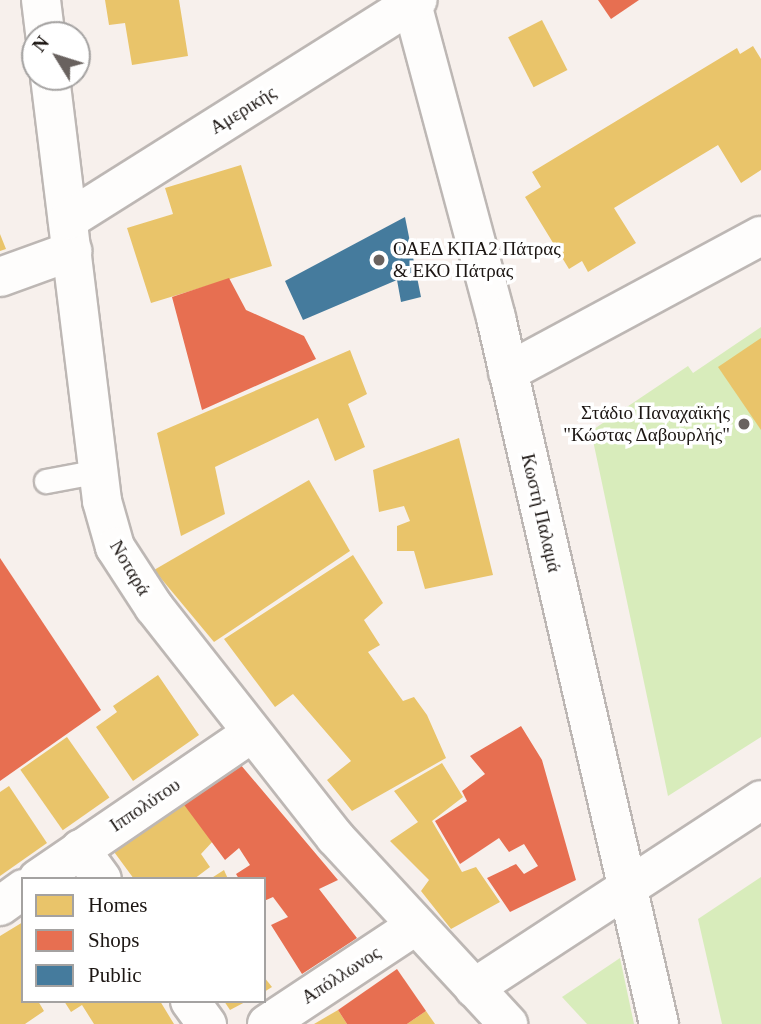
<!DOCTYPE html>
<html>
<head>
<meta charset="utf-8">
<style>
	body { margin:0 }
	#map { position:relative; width:761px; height:1024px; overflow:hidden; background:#f7f0ec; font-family:Georgia,serif }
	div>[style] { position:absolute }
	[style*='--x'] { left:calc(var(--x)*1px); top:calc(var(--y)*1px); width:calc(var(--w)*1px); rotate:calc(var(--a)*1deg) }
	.green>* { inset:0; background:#d8ecbb }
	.homes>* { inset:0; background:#e9c46a; transform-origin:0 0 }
	.shops>* { inset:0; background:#e76f51 }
	.public>* { inset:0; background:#457b9d }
	.roads { filter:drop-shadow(2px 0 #bdb7b4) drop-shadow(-2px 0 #bdb7b4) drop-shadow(0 2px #bdb7b4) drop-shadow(0 -2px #bdb7b4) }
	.lane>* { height:23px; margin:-11.5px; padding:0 11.5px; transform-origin:11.5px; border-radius:11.5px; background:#fefdfc }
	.street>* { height:38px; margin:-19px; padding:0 19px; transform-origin:19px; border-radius:19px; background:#fefdfc }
	.secondary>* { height:38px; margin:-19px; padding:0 19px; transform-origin:19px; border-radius:19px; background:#fefdfc }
	.dots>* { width:19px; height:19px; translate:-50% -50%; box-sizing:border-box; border:4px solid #fff; border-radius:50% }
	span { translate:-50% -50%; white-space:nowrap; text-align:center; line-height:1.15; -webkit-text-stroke:7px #fff; paint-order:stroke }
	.street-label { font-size:19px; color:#1c1613 }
	.poi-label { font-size:19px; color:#1c1613 }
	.left { translate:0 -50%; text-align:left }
	.right { translate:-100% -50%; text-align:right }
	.legend { position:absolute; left:21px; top:877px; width:245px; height:126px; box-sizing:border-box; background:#fff; border:2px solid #a4a2a1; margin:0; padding:9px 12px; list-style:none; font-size:21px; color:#1c1613 }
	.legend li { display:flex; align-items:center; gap:14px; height:35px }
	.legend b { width:35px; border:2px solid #a4a2a1 }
	.north { position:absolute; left:21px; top:21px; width:70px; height:70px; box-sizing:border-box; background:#fff; border:2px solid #a4a2a1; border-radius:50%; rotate:308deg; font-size:19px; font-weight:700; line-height:28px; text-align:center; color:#1c1613 }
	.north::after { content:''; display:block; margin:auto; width:24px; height:32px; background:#69625f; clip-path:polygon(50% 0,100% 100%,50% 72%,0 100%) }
</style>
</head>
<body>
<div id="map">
	<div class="green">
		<div style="clip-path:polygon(761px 327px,761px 737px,668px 796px,591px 431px,688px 366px,693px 373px)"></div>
		<div style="clip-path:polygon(761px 877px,761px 1024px,722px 1024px,698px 919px)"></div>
		<div style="clip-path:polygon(620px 958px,634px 1024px,587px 1024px,562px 997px)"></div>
	</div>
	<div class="homes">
		<div style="clip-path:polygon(105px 0,179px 0,188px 56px,132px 65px,125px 23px,109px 25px)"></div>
		<div style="left:542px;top:20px;width:56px;height:38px;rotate:63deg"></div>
		<div style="clip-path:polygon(753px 46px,761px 59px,761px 170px,741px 183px,718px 145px,614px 208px,636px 243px,588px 272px,582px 261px,569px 269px,525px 197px,541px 187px,532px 172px,737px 48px,740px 54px)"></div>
		<div style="clip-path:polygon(241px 165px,272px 266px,151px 303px,127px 228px,173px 214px,165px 188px)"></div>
		<div style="clip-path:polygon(0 234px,6px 249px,0 251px)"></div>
		<div style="clip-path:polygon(761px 338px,761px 430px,718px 367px)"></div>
		<div style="clip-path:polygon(350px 350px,367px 394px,348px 404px,365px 447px,335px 461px,318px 418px,215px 467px,225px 514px,181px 536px,157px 433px)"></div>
		<div style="clip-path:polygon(459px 438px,493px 575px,425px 589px,414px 551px,397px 551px,397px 526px,410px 521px,404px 506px,379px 512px,373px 470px)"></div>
		<div style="clip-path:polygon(309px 480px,350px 551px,214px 642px,154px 570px)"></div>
		<div style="clip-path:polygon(353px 555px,383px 603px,364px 620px,380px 645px,368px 652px,403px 701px,414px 697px,427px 715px,446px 758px,352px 811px,327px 780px,351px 761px,293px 694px,275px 707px,224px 639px)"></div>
		<div style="clip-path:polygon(158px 675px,199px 735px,133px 781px,96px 727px,117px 712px,113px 706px)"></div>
		<div style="left:67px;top:737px;width:74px;height:57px;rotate:55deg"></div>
		<div style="clip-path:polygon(442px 763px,463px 797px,432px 821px,462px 872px,476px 867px,500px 902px,451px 929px,421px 891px,429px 880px,390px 841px,418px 822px,394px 791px)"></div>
		<div style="clip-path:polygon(9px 786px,47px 843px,0 876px,0 792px)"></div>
		<div style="clip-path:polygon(179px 798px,214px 840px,201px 854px,210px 867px,194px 879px,134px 879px,109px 845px)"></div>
		<div style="clip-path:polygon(224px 870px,228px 879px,210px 879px)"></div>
		<div style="clip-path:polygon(23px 922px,23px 1001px,38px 1001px,44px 1011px,25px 1024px,0 1024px,0 936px)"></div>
		<div style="clip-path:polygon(264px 977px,272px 987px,264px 992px)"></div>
		<div style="clip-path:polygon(64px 1001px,160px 1001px,174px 1024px,94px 1024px,82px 1005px,71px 1012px)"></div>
		<div style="clip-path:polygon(224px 1001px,247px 1001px,230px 1010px)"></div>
		<div style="clip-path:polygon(338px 1010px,347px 1024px,314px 1024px)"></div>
		<div style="clip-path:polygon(426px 1011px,435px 1024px,407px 1024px)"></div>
	</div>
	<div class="shops">
		<div style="clip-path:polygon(598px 0,639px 0,611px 19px)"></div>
		<div style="clip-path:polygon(229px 278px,246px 310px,304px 336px,316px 359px,202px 410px,172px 297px)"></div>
		<div style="clip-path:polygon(0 558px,101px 710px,0 781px)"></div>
		<div style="clip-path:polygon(521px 726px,542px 760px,576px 880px,510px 912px,487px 878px,516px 864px,524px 874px,538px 866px,524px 844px,509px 852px,499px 838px,460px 864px,435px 821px,467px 801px,462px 791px,485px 774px,470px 756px)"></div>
		<div style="clip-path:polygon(240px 764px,338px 880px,319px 889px,357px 938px,302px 974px,271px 925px,288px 917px,273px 897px,264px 901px,264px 879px,239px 879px,236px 874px,250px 865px,239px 848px,225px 860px,179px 798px)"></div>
		<div style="clip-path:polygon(397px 969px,426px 1011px,407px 1024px,347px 1024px,338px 1010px)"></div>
	</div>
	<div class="public">
		<div style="clip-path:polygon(405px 217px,421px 297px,401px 302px,397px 280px,303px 320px,285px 281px)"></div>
	</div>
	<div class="roads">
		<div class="lane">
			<div style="--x:46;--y:481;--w:54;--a:-10.7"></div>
		</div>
		<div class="street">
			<div style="--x:0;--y:277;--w:77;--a:-19.9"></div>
			<div style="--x:508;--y:372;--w:287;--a:-28.3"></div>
			<div style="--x:80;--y:849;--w:37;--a:54"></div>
			<div style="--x:38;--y:879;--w:259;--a:-34.3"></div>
			<div style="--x:0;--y:906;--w:29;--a:-36"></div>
			<div style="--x:474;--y:988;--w:343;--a:-33.2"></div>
			<div style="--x:190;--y:1001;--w:29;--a:54"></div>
			<div style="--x:267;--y:1024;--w:178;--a:-33.5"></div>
		</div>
		<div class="secondary">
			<div style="--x:41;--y:0;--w:35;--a:83"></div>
			<div style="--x:412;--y:4;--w:325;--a:75"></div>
			<div style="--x:496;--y:318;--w:725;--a:77"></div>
			<div style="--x:50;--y:77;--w:427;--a:83"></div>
			<div style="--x:102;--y:501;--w:48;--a:74.2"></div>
			<div style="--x:115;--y:547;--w:72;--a:57"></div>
			<div style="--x:154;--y:607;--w:293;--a:51.8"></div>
			<div style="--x:335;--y:837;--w:255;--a:47.2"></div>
			<div style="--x:68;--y:220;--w:413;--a:-32.2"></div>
		</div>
	</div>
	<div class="dots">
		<div style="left:379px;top:260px;background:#69625f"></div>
		<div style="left:744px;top:424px;background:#69625f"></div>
	</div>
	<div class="street-label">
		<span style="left:243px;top:110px;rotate:-32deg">Αμερικής</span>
		<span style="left:541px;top:513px;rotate:77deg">Κωστή Παλαμά</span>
		<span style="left:130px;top:568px;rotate:59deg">Νοταρά</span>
		<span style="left:145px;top:805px;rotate:-34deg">Ιππολύτου</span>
		<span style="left:341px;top:975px;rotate:-33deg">Απόλλωνος</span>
	</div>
	<div class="poi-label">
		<span class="left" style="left:393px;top:260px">ΟΑΕΔ ΚΠΑ2 Πάτρας<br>&amp; ΕΚΟ Πάτρας</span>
		<span class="right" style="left:730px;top:424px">Στάδιο Παναχαϊκής<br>"Κώστας Δαβουρλής"</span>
	</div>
	<ul class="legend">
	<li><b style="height:19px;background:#e9c46a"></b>Homes</li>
	<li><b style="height:19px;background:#e76f51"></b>Shops</li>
	<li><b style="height:19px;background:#457b9d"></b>Public</li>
	</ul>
	<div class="north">N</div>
</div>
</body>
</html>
